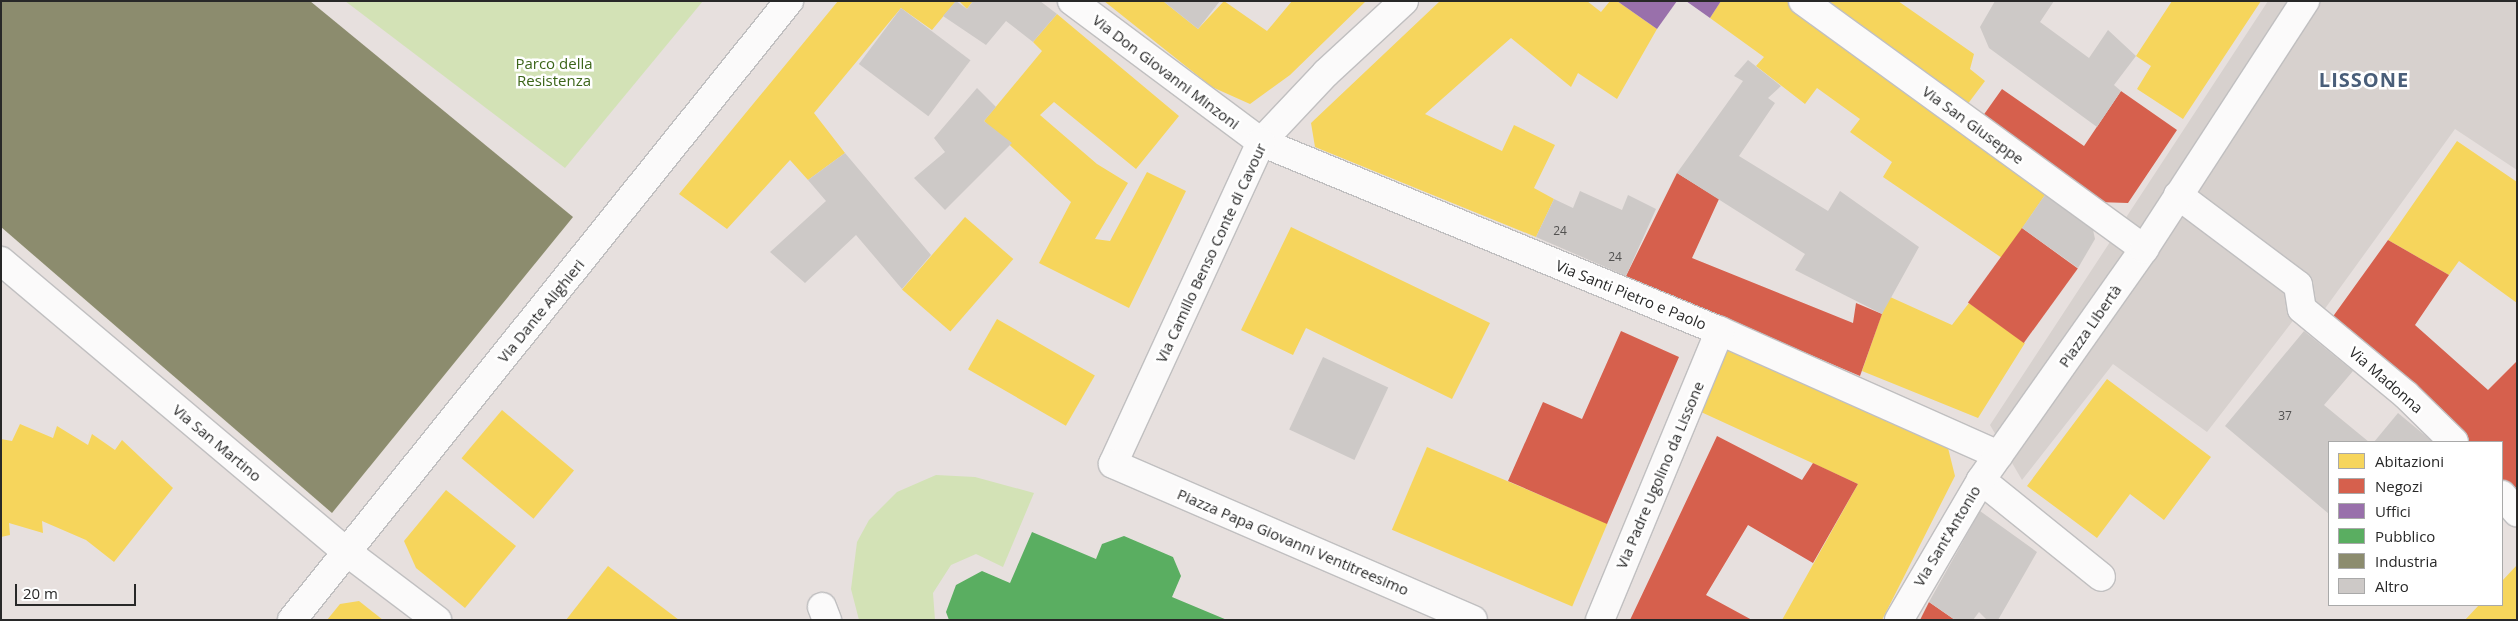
<!DOCTYPE html>
<html>
<head>
<meta charset="utf-8">
<style>
	body { margin:0 }
	#map { position:relative; width:2518px; height:621px; overflow:hidden; background:#e7e0de; font-family:"Open Sans",sans-serif }
	div>[style] { position:absolute }
	[style*='--x'] { left:calc(var(--x)*1px); top:calc(var(--y)*1px); width:calc(var(--w)*1px); rotate:calc(var(--a)*1deg) }
	.green>* { inset:0; background:#d3e2b6 }
	.plaza>* { inset:0; background:#d7d1ce }
	.homes>* { inset:0; background:#f6d55c; transform-origin:0 0 }
	.shops>* { inset:0; background:#d6604d; transform-origin:0 0 }
	.offices>* { inset:0; background:#9970ab }
	.public>* { inset:0; background:#5aae61 }
	.industry>* { inset:0; background:#8c8c6e }
	.building>* { inset:0; background:#cdc9c7; transform-origin:0 0 }
	.roads { filter:drop-shadow(1px 0 #c0bfc0) drop-shadow(-1px 0 #c0bfc0) drop-shadow(0 1px #c0bfc0) drop-shadow(0 -1px #c0bfc0) }
	.minor>* { height:28px; margin:-14px; padding:0 14px; transform-origin:14px; border-radius:14px; background:#fbfafa }
	span { translate:-50% -50%; white-space:nowrap; text-align:center; line-height:1.15; -webkit-text-stroke:5px #fff; paint-order:stroke }
	.number-label { font-size:12px; color:#525150 }
	.number-label span { -webkit-text-stroke-width:0 }
	.park-label { font-size:15px; color:#3c6519 }
	.street-label { font-size:15px; color:#282828 }
	.district-label { font-size:20px; color:#495e79; font-weight:700; letter-spacing:1px }
	.frame { position:absolute; inset:0; border:2px solid #282828; pointer-events:none }
	.legend { position:absolute; left:2328px; top:441px; width:175px; height:165px; box-sizing:border-box; background:#fff; border:1px solid #a9a9a9; margin:0; padding:6px 9px; list-style:none; font-size:15px; color:#282828 }
	.legend li { display:flex; align-items:center; gap:10px; height:25px }
	.legend b { width:25px; border:1px solid #a9a9a9 }
	.scale { position:absolute; left:15px; top:584px; width:121px; height:22px; box-sizing:border-box; border:2px solid #282828; border-top:0; padding-left:6px; font-size:15px; line-height:18px; white-space:nowrap; color:#282828; -webkit-text-stroke:4px #fff; paint-order:stroke }
</style>
</head>
<body>
<div id="map">
	<div class="green">
		<div style="clip-path:polygon(345px 1px,703px 1px,565px 168px)"></div>
		<div style="clip-path:polygon(936px 475px,975px 477px,1034px 493px,1003px 567px,976px 554px,951px 565px,933px 593px,935px 620px,859px 620px,851px 589px,857px 542px,869px 520px,897px 492px)"></div>
	</div>
	<div class="plaza">
		<div style="clip-path:polygon(2268px 1px,2517px 1px,2517px 170px,2455px 129px,2316px 321px,2302px 309px,2207px 432px,2113px 364px,2022px 480px,1990px 425px)"></div>
	</div>
	<div class="homes">
		<div style="clip-path:polygon(838px 1px,956px 1px,932px 30px,901px 8px,814px 113px,845px 153px,808px 180px,790px 160px,727px 229px,679px 194px)"></div>
		<div style="clip-path:polygon(959px 1px,973px 1px,967px 9px)"></div>
		<div style="clip-path:polygon(1104px 1px,1163px 1px,1198px 29px,1224px 1px,1267px 31px,1292px 1px,1366px 1px,1290px 75px,1250px 104px,1212px 87px)"></div>
		<div style="clip-path:polygon(1440px 1px,1587px 1px,1601px 12px,1610px 1px,1617px 1px,1657px 29px,1617px 99px,1578px 73px,1571px 87px,1511px 38px,1425px 114px,1502px 151px,1514px 125px,1555px 145px,1534px 188px,1554px 199px,1536px 237px,1315px 147px,1311px 123px)"></div>
		<div style="clip-path:polygon(1721px 1px,1786px 1px,2047px 192px,2002px 258px,1883px 177px,1892px 162px,1850px 132px,1860px 119px,1817px 88px,1805px 104px,1756px 66px,1764px 57px,1710px 18px)"></div>
		<div style="clip-path:polygon(1822px 1px,1898px 1px,1974px 54px,1970px 69px,1985px 81px,1967px 105px)"></div>
		<div style="clip-path:polygon(2172px 1px,2261px 1px,2183px 119px,2137px 89px,2151px 66px,2136px 56px)"></div>
		<div style="clip-path:polygon(1057px 14px,1179px 116px,1136px 169px,1054px 102px,1040px 115px,1097px 164px,1128px 183px,1095px 239px,1110px 241px,1147px 172px,1186px 191px,1129px 308px,1039px 263px,1071px 202px,984px 121px,1042px 51px,1033px 42px)"></div>
		<div style="clip-path:polygon(2457px 141px,2517px 182px,2517px 303px,2459px 261px,2449px 275px,2388px 240px)"></div>
		<div style="left:965px;top:217px;width:64px;height:96px;rotate:41deg"></div>
		<div style="clip-path:polygon(1291px 227px,1490px 323px,1452px 399px,1306px 328px,1293px 355px,1241px 330px)"></div>
		<div style="clip-path:polygon(1888px 296px,1952px 325px,1969px 303px,2025px 343px,1978px 418px,1862px 371px)"></div>
		<div style="left:997px;top:319px;width:113px;height:58px;rotate:30deg"></div>
		<div style="clip-path:polygon(1728px 348px,1947px 444px,1955px 476px,1882px 620px,1782px 620px,1858px 484px,1701px 412px)"></div>
		<div style="clip-path:polygon(2107px 379px,2211px 457px,2164px 520px,2130px 494px,2097px 538px,2027px 486px)"></div>
		<div style="left:502px;top:410px;width:94px;height:63px;rotate:40deg"></div>
		<div style="clip-path:polygon(20px 424px,53px 438px,57px 426px,88px 445px,92px 434px,115px 450px,122px 440px,173px 488px,114px 562px,86px 540px,42px 521px,43px 533px,9px 523px,10px 535px,1px 537px,1px 439px,12px 441px)"></div>
		<div style="left:1427px;top:447px;width:196px;height:90px;rotate:23deg"></div>
		<div style="clip-path:polygon(446px 490px,516px 546px,465px 608px,416px 568px,404px 541px)"></div>
		<div style="clip-path:polygon(2517px 565px,2517px 620px,2465px 620px,2479px 605px,2502px 605px,2502px 581px)"></div>
		<div style="clip-path:polygon(608px 566px,679px 620px,566px 620px)"></div>
		<div style="clip-path:polygon(359px 601px,383px 620px,327px 620px,340px 604px)"></div>
	</div>
	<div class="shops">
		<div style="clip-path:polygon(2002px 89px,2084px 146px,2121px 91px,2177px 130px,2128px 203px,2097px 202px,1980px 120px)"></div>
		<div style="clip-path:polygon(1677px 173px,1719px 199px,1692px 258px,1853px 323px,1856px 303px,1882px 314px,1860px 376px,1626px 276px)"></div>
		<div style="left:2022px;top:228px;width:69px;height:92px;rotate:36deg"></div>
		<div style="clip-path:polygon(2388px 240px,2449px 275px,2415px 325px,2488px 390px,2517px 361px,2517px 502px,2502px 486px,2502px 442px,2463px 442px,2329px 322px)"></div>
		<div style="clip-path:polygon(1621px 331px,1679px 357px,1607px 524px,1508px 481px,1543px 402px,1582px 419px)"></div>
		<div style="clip-path:polygon(1717px 436px,1802px 480px,1813px 463px,1858px 484px,1813px 563px,1748px 525px,1706px 595px,1752px 620px,1630px 620px)"></div>
		<div style="clip-path:polygon(1929px 602px,1955px 620px,1920px 620px)"></div>
	</div>
	<div class="offices">
		<div style="clip-path:polygon(1617px 1px,1677px 1px,1657px 29px)"></div>
		<div style="clip-path:polygon(1686px 1px,1721px 1px,1710px 18px)"></div>
	</div>
	<div class="public">
		<div style="clip-path:polygon(1032px 532px,1096px 559px,1102px 544px,1124px 536px,1173px 557px,1181px 576px,1172px 597px,1227px 620px,949px 620px,946px 612px,956px 585px,982px 571px,1010px 583px)"></div>
	</div>
	<div class="industry">
		<div style="clip-path:polygon(1px 1px,310px 1px,573px 217px,332px 513px,1px 227px)"></div>
	</div>
	<div class="building">
		<div style="clip-path:polygon(956px 1px,967px 9px,973px 1px,1040px 1px,1057px 14px,1033px 42px,1006px 21px,986px 45px,943px 16px)"></div>
		<div style="clip-path:polygon(1163px 1px,1220px 1px,1198px 29px)"></div>
		<div style="clip-path:polygon(1995px 1px,2054px 1px,2040px 22px,2089px 58px,2108px 30px,2136px 56px,2114px 85px,2121px 91px,2097px 127px,1989px 48px,1980px 27px)"></div>
		<div style="left:901px;top:8px;width:87px;height:70px;rotate:37deg"></div>
		<div style="clip-path:polygon(1748px 60px,1781px 86px,1768px 98px,1775px 103px,1739px 156px,1828px 211px,1840px 191px,1919px 247px,1882px 314px,1795px 270px,1805px 254px,1677px 173px,1743px 81px,1734px 76px)"></div>
		<div style="clip-path:polygon(977px 88px,996px 107px,984px 121px,1012px 143px,945px 210px,914px 178px,945px 152px,934px 138px)"></div>
		<div style="clip-path:polygon(845px 153px,931px 255px,902px 289px,856px 235px,805px 283px,770px 252px,826px 201px,808px 180px)"></div>
		<div style="clip-path:polygon(1580px 191px,1622px 210px,1628px 195px,1656px 209px,1626px 276px,1536px 237px,1554px 199px,1573px 208px)"></div>
		<div style="clip-path:polygon(2047px 192px,2092px 225px,2095px 239px,2078px 268px,2022px 228px)"></div>
		<div style="clip-path:polygon(2304px 331px,2353px 371px,2324px 405px,2369px 442px,2329px 442px,2329px 514px,2225px 426px)"></div>
		<div style="left:1323px;top:357px;width:72px;height:80px;rotate:25deg"></div>
		<div style="clip-path:polygon(2398px 413px,2433px 442px,2374px 442px)"></div>
		<div style="clip-path:polygon(1980px 511px,2037px 552px,1998px 620px,1987px 620px,1979px 612px,1973px 620px,1955px 620px,1929px 602px)"></div>
	</div>
	<div class="roads">
		<div class="minor">
			<div style="--x:1072;--y:1;--w:236;--a:36.7"></div>
			<div style="--x:1261;--y:142;--w:496;--a:22.4"></div>
			<div style="--x:1720;--y:331;--w:305;--a:24"></div>
			<div style="--x:1404;--y:1;--w:106;--a:137.3"></div>
			<div style="--x:1326;--y:73;--w:95;--a:133.3"></div>
			<div style="--x:1261;--y:142;--w:354;--a:114.7"></div>
			<div style="--x:1113;--y:464;--w:392;--a:23.4"></div>
			<div style="--x:1803;--y:1;--w:422;--a:36"></div>
			<div style="--x:2178;--y:195;--w:150;--a:36.9"></div>
			<div style="--x:2298;--y:285;--w:24;--a:81"></div>
			<div style="--x:2302;--y:309;--w:135;--a:39.6"></div>
			<div style="--x:2406;--y:395;--w:67;--a:44.4"></div>
			<div style="--x:1;--y:261;--w:452;--a:40.1"></div>
			<div style="--x:347;--y:552;--w:113;--a:37.1"></div>
			<div style="--x:1981;--y:480;--w:154;--a:38.9"></div>
			<div style="--x:2502;--y:495;--w:23;--a:49"></div>
			<div style="--x:822;--y:607;--w:14;--a:69"></div>
			<div style="--x:292;--y:620;--w:794;--a:-51.24"></div>
			<div style="--x:1600;--y:620;--w:313;--a:-67.5"></div>
			<div style="--x:1899;--y:620;--w:162;--a:-59.6"></div>
			<div style="--x:1981;--y:480;--w:283;--a:-54.8"></div>
			<div style="--x:2144;--y:249;--w:296;--a:-57"></div>
		</div>
	</div>
	<div class="number-label">
		<span style="left:1560px;top:231px">24</span>
		<span style="left:1615px;top:257px">24</span>
		<span style="left:2285px;top:416px">37</span>
	</div>
	<div class="park-label">
		<span style="left:554px;top:72px">Parco della<br>Resistenza</span>
	</div>
	<div class="street-label">
		<span style="left:1166px;top:72px;rotate:37deg">Via Don Giovanni Minzoni</span>
		<span style="left:1973px;top:125px;rotate:36deg">Via San Giuseppe</span>
		<span style="left:1211px;top:253px;rotate:-65deg">Via Camillo Benso Conte di Cavour</span>
		<span style="left:1631px;top:295px;rotate:22deg">Via Santi Pietro e Paolo</span>
		<span style="left:541px;top:311px;rotate:-51deg">Via Dante Alighieri</span>
		<span style="left:2090px;top:326px;rotate:-55deg">Piazza Libertà</span>
		<span style="left:2386px;top:380px;rotate:41deg">Via Madonna</span>
		<span style="left:217px;top:443px;rotate:40deg">Via San Martino</span>
		<span style="left:1660px;top:475px;rotate:-67deg">Via Padre Ugolino da Lissone</span>
		<span style="left:1947px;top:536px;rotate:-59deg">Via Sant'Antonio</span>
		<span style="left:1293px;top:542px;rotate:23deg">Piazza Papa Giovanni Ventitreesimo</span>
	</div>
	<div class="district-label">
		<span style="left:2364px;top:79px">LISSONE</span>
	</div>
	<div class="frame"></div>
	<ul class="legend">
	<li><b style="height:14px;background:#f6d55c"></b>Abitazioni</li>
	<li><b style="height:14px;background:#d6604d"></b>Negozi</li>
	<li><b style="height:14px;background:#9970ab"></b>Uffici</li>
	<li><b style="height:14px;background:#5aae61"></b>Pubblico</li>
	<li><b style="height:14px;background:#8c8c6e"></b>Industria</li>
	<li><b style="height:14px;background:#cdc9c7"></b>Altro</li>
	</ul>
	<div class="scale">20 m</div>
</div>
</body>
</html>
